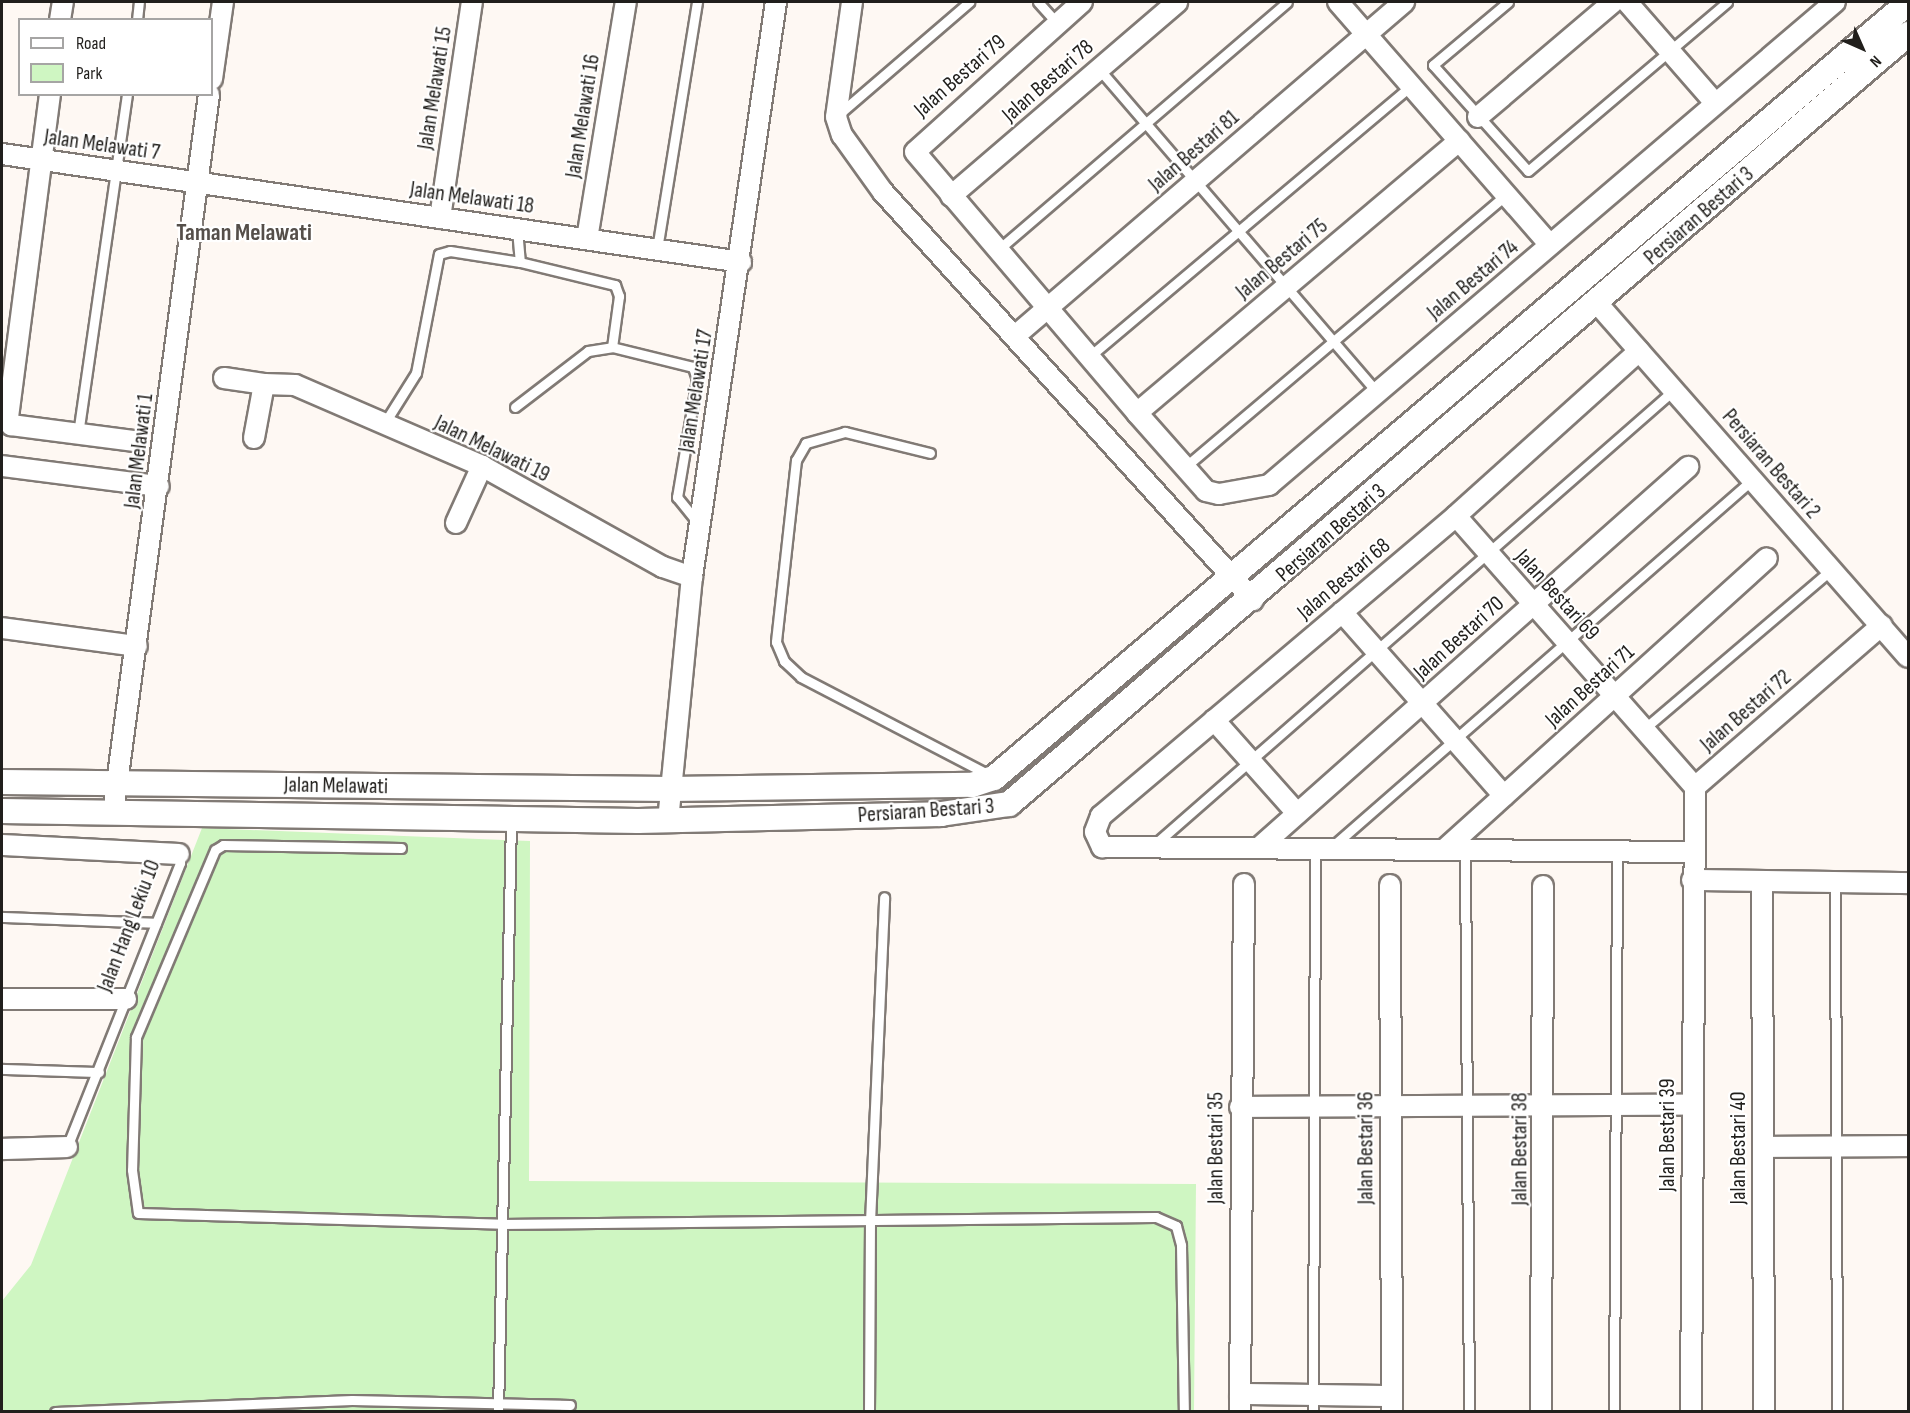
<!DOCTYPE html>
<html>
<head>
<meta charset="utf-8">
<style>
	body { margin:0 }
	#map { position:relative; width:1910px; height:1413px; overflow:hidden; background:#fef8f3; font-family:"Sofia Sans Condensed",sans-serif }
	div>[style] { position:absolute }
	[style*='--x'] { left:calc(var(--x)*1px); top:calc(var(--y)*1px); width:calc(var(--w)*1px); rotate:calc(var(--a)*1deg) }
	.green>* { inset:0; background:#cff6c2 }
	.roads { filter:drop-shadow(2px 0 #817a75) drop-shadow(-2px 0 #817a75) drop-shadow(0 2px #817a75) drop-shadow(0 -2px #817a75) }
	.service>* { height:9px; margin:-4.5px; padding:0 4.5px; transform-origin:4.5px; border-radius:4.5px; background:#fff }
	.minor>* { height:20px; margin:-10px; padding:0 10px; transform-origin:10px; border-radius:10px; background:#fff }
	.tertiary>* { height:24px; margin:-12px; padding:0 12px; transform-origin:12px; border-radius:12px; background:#fff }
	span { translate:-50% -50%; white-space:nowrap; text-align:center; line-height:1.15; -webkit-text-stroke:4.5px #fff; paint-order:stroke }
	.street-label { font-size:22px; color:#211f1c }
	.neighbourhood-label { font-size:24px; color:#554f4a; font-weight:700 }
	.frame { position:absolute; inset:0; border:3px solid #211f1c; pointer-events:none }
	.legend { position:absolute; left:18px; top:18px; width:195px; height:78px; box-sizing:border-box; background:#fff; border:2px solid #a6a5a4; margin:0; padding:8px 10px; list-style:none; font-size:18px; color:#211f1c }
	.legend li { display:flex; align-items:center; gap:12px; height:30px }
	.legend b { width:30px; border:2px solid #a6a5a4 }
	.north { position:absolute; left:1832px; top:18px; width:60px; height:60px; -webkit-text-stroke:4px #fff; paint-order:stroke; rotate:135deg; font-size:16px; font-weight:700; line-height:24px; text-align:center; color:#211f1c }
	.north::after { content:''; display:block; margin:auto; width:21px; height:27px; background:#211f1c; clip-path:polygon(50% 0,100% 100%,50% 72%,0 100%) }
</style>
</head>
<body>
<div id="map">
	<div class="green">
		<div style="clip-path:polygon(202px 828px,530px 841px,529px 1181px,1196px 1184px,1194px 1411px,2px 1411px,2px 1301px,31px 1265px)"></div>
	</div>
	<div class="roads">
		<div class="service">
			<div style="--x:1038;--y:2;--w:28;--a:48"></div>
			<div style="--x:1508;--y:2;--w:98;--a:140"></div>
			<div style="--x:1433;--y:65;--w:142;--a:48.1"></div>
			<div style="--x:1528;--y:171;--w:261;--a:-40.3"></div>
			<div style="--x:137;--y:20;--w:18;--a:-84"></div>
			<div style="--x:1099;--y:69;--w:426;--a:49.3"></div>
			<div style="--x:839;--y:114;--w:172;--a:-40.7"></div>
			<div style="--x:517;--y:229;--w:33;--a:85"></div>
			<div style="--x:657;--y:249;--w:250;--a:-80.8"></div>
			<div style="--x:999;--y:249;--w:379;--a:-40.6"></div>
			<div style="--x:1090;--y:356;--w:419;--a:-40.1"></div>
			<div style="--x:515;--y:407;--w:92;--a:-37.5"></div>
			<div style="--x:588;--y:351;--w:24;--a:-9"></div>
			<div style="--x:612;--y:347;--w:83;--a:13.9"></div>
			<div style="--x:693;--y:367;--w:13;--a:72"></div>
			<div style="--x:697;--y:379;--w:120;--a:99.6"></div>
			<div style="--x:677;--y:497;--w:33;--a:51"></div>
			<div style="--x:384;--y:424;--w:60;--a:-57.9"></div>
			<div style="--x:416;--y:373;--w:121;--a:-79.1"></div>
			<div style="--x:439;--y:254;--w:11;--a:-15"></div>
			<div style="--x:450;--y:251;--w:71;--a:8.9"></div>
			<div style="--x:520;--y:262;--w:98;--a:13.6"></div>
			<div style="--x:615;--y:285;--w:12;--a:70"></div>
			<div style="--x:619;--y:296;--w:51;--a:97.8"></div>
			<div style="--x:78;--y:434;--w:344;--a:-81.8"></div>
			<div style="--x:930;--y:453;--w:88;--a:-166.1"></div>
			<div style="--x:845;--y:432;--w:41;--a:164.2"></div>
			<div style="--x:806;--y:443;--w:20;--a:120"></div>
			<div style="--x:796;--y:460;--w:183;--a:96.3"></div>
			<div style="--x:776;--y:642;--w:21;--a:67"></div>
			<div style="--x:784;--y:661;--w:23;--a:43"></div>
			<div style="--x:801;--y:677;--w:212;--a:27.5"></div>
			<div style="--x:1185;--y:467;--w:421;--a:-40.3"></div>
			<div style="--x:1644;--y:729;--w:247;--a:-40.4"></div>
			<div style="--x:1154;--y:845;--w:691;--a:-41.19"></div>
			<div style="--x:1334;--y:845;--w:555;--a:-41.13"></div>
			<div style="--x:401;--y:848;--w:178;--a:-179"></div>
			<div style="--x:223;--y:845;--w:9;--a:148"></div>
			<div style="--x:215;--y:850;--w:203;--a:112.9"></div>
			<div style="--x:136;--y:1037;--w:133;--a:91.7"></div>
			<div style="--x:132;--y:1170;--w:43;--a:82.1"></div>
			<div style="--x:138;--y:1213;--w:364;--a:1.7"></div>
			<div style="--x:502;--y:1224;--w:654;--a:-0.61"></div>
			<div style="--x:1156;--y:1217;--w:22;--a:24"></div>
			<div style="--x:1176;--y:1226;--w:20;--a:75"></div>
			<div style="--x:1181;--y:1245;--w:167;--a:89"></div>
			<div style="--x:1465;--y:850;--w:562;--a:89.59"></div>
			<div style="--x:1835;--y:883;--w:529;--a:89.78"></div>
			<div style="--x:2;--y:917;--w:154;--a:2.2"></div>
			<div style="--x:2;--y:1069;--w:97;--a:1.8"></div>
			<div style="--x:67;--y:1147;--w:306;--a:-68.3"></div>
			<div style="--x:180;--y:863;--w:9;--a:-96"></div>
			<div style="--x:55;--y:1412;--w:297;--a:-2.3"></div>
			<div style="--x:352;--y:1400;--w:218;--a:1.3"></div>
			<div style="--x:498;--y:1412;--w:592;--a:-88.74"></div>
			<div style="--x:869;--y:1412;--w:190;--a:-89.7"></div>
			<div style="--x:870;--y:1222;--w:325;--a:-87.5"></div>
			<div style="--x:1313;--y:1412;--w:565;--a:-89.8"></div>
			<div style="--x:1614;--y:1412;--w:561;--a:-89.69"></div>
		</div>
		<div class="minor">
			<div style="--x:852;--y:2;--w:116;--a:97.9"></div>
			<div style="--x:836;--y:117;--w:19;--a:72"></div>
			<div style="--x:842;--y:135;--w:70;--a:54.3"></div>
			<div style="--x:883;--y:192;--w:551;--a:47.8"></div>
			<div style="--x:1082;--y:2;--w:224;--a:138.1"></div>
			<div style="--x:915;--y:152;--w:343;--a:49.6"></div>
			<div style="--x:1137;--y:413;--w:104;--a:48.5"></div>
			<div style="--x:1206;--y:491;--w:13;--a:13"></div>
			<div style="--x:1219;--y:494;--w:51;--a:-10.2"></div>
			<div style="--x:1269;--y:485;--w:744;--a:-40.48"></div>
			<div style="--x:1338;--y:2;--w:322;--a:48.9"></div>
			<div style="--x:1627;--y:2;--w:134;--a:48.9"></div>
			<div style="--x:60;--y:20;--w:18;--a:-81"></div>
			<div style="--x:212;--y:79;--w:78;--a:-81.9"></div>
			<div style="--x:50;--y:94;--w:328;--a:97.4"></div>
			<div style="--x:8;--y:419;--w:7;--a:63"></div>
			<div style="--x:11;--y:425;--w:125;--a:7.4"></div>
			<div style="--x:1478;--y:117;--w:177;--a:-40.4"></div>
			<div style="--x:2;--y:154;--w:747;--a:8.31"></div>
			<div style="--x:951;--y:196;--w:298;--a:-40.6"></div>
			<div style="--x:440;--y:218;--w:218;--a:-81.6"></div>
			<div style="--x:587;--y:239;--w:240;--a:-80.7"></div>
			<div style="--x:1597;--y:303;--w:471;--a:48.7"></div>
			<div style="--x:1015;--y:336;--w:513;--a:-40.65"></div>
			<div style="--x:1639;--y:351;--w:246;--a:138"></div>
			<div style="--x:1456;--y:516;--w:465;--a:139.8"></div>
			<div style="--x:1101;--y:816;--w:17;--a:111"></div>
			<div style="--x:1095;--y:832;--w:17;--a:65"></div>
			<div style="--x:1102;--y:847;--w:590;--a:0.49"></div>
			<div style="--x:224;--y:378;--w:40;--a:8.5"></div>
			<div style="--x:1137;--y:413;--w:422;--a:-40.2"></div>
			<div style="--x:254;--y:438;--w:55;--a:-79.5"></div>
			<div style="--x:264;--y:384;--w:31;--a:2"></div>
			<div style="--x:295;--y:385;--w:204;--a:23.4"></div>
			<div style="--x:482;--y:466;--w:207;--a:29.2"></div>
			<div style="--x:663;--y:567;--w:31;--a:19"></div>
			<div style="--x:2;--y:466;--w:158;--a:7.3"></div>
			<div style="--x:1456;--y:516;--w:361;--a:48.6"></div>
			<div style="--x:456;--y:523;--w:63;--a:-65.5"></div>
			<div style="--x:1342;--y:612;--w:245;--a:48.6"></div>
			<div style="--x:2;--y:628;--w:136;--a:7.6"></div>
			<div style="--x:1214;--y:720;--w:125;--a:48.3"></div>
			<div style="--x:113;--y:813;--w:725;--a:-82.39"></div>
			<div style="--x:668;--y:821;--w:245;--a:-84.4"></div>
			<div style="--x:692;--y:577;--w:581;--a:-81.69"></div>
			<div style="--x:2;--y:845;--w:177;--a:2.9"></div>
			<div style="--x:1262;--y:845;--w:570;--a:-41.58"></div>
			<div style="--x:1444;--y:850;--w:435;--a:-42.1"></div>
			<div style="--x:1692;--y:880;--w:216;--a:0.8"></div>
			<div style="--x:1762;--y:884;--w:528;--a:89.78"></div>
			<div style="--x:1390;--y:885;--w:527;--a:89.78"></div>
			<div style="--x:2;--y:999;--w:124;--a:0"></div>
			<div style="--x:1240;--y:1107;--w:452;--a:-0.3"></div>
			<div style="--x:1763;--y:1147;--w:145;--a:-0.4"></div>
			<div style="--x:2;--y:1149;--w:65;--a:-1.8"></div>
			<div style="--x:1240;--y:1394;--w:152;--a:0.8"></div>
			<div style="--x:1240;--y:1412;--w:528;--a:-89.57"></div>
			<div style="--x:1541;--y:1412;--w:526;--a:-89.78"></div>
			<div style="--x:1691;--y:1412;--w:625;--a:-89.63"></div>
			<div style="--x:1695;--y:787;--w:247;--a:-40.9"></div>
		</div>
		<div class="tertiary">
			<div style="--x:2;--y:782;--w:668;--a:0.6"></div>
			<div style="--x:670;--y:789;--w:302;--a:-0.8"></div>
			<div style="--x:972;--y:785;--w:23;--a:-18"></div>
			<div style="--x:994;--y:778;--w:1198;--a:-40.3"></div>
			<div style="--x:2;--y:811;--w:636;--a:0.9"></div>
			<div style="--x:638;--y:821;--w:303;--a:-1.3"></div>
			<div style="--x:941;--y:814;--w:69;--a:-8.4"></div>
			<div style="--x:1009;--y:804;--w:1184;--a:-40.58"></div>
		</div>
	</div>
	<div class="street-label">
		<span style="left:960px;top:76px;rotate:-41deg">Jalan Bestari 79</span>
		<span style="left:1048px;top:81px;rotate:-41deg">Jalan Bestari 78</span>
		<span style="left:435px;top:88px;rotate:-81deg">Jalan Melawati 15</span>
		<span style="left:583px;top:116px;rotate:-81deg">Jalan Melawati 16</span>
		<span style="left:102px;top:145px;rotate:8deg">Jalan Melawati 7</span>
		<span style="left:1194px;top:151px;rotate:-41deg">Jalan Bestari 81</span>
		<span style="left:472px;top:198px;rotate:8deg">Jalan Melawati 18</span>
		<span style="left:1699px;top:216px;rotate:-41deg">Persiaran Bestari 3</span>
		<span style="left:1282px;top:259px;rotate:-40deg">Jalan Bestari 75</span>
		<span style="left:1473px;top:280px;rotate:-40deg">Jalan Bestari 74</span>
		<span style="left:696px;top:391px;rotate:-81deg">Jalan Melawati 17</span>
		<span style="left:492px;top:449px;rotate:26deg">Jalan Melawati 19</span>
		<span style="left:139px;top:451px;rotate:-83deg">Jalan Melawati 1</span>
		<span style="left:1771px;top:464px;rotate:49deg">Persiaran Bestari 2</span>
		<span style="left:1331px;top:533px;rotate:-41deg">Persiaran Bestari 3</span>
		<span style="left:1344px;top:579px;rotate:-40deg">Jalan Bestari 68</span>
		<span style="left:1557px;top:595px;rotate:48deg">Jalan Bestari 69</span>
		<span style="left:1459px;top:638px;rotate:-42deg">Jalan Bestari 70</span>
		<span style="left:1590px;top:686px;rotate:-42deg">Jalan Bestari 71</span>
		<span style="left:1746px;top:711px;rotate:-41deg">Jalan Bestari 72</span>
		<span style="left:336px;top:786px;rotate:1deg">Jalan Melawati</span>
		<span style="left:926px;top:811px;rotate:-4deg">Persiaran Bestari 3</span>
		<span style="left:129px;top:926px;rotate:-69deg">Jalan Hang Lekiu 10</span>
		<span style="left:1668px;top:1135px;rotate:-90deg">Jalan Bestari 39</span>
		<span style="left:1216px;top:1148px;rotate:-90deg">Jalan Bestari 35</span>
		<span style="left:1366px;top:1148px;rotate:-90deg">Jalan Bestari 36</span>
		<span style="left:1739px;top:1148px;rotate:-90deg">Jalan Bestari 40</span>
		<span style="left:1520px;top:1149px;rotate:-90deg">Jalan Bestari 38</span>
	</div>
	<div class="neighbourhood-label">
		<span style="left:244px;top:233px">Taman Melawati</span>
	</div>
	<div class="frame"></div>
	<ul class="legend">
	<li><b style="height:8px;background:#fff"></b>Road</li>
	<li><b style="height:16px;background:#cff6c2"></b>Park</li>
	</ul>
	<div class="north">N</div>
</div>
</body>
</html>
